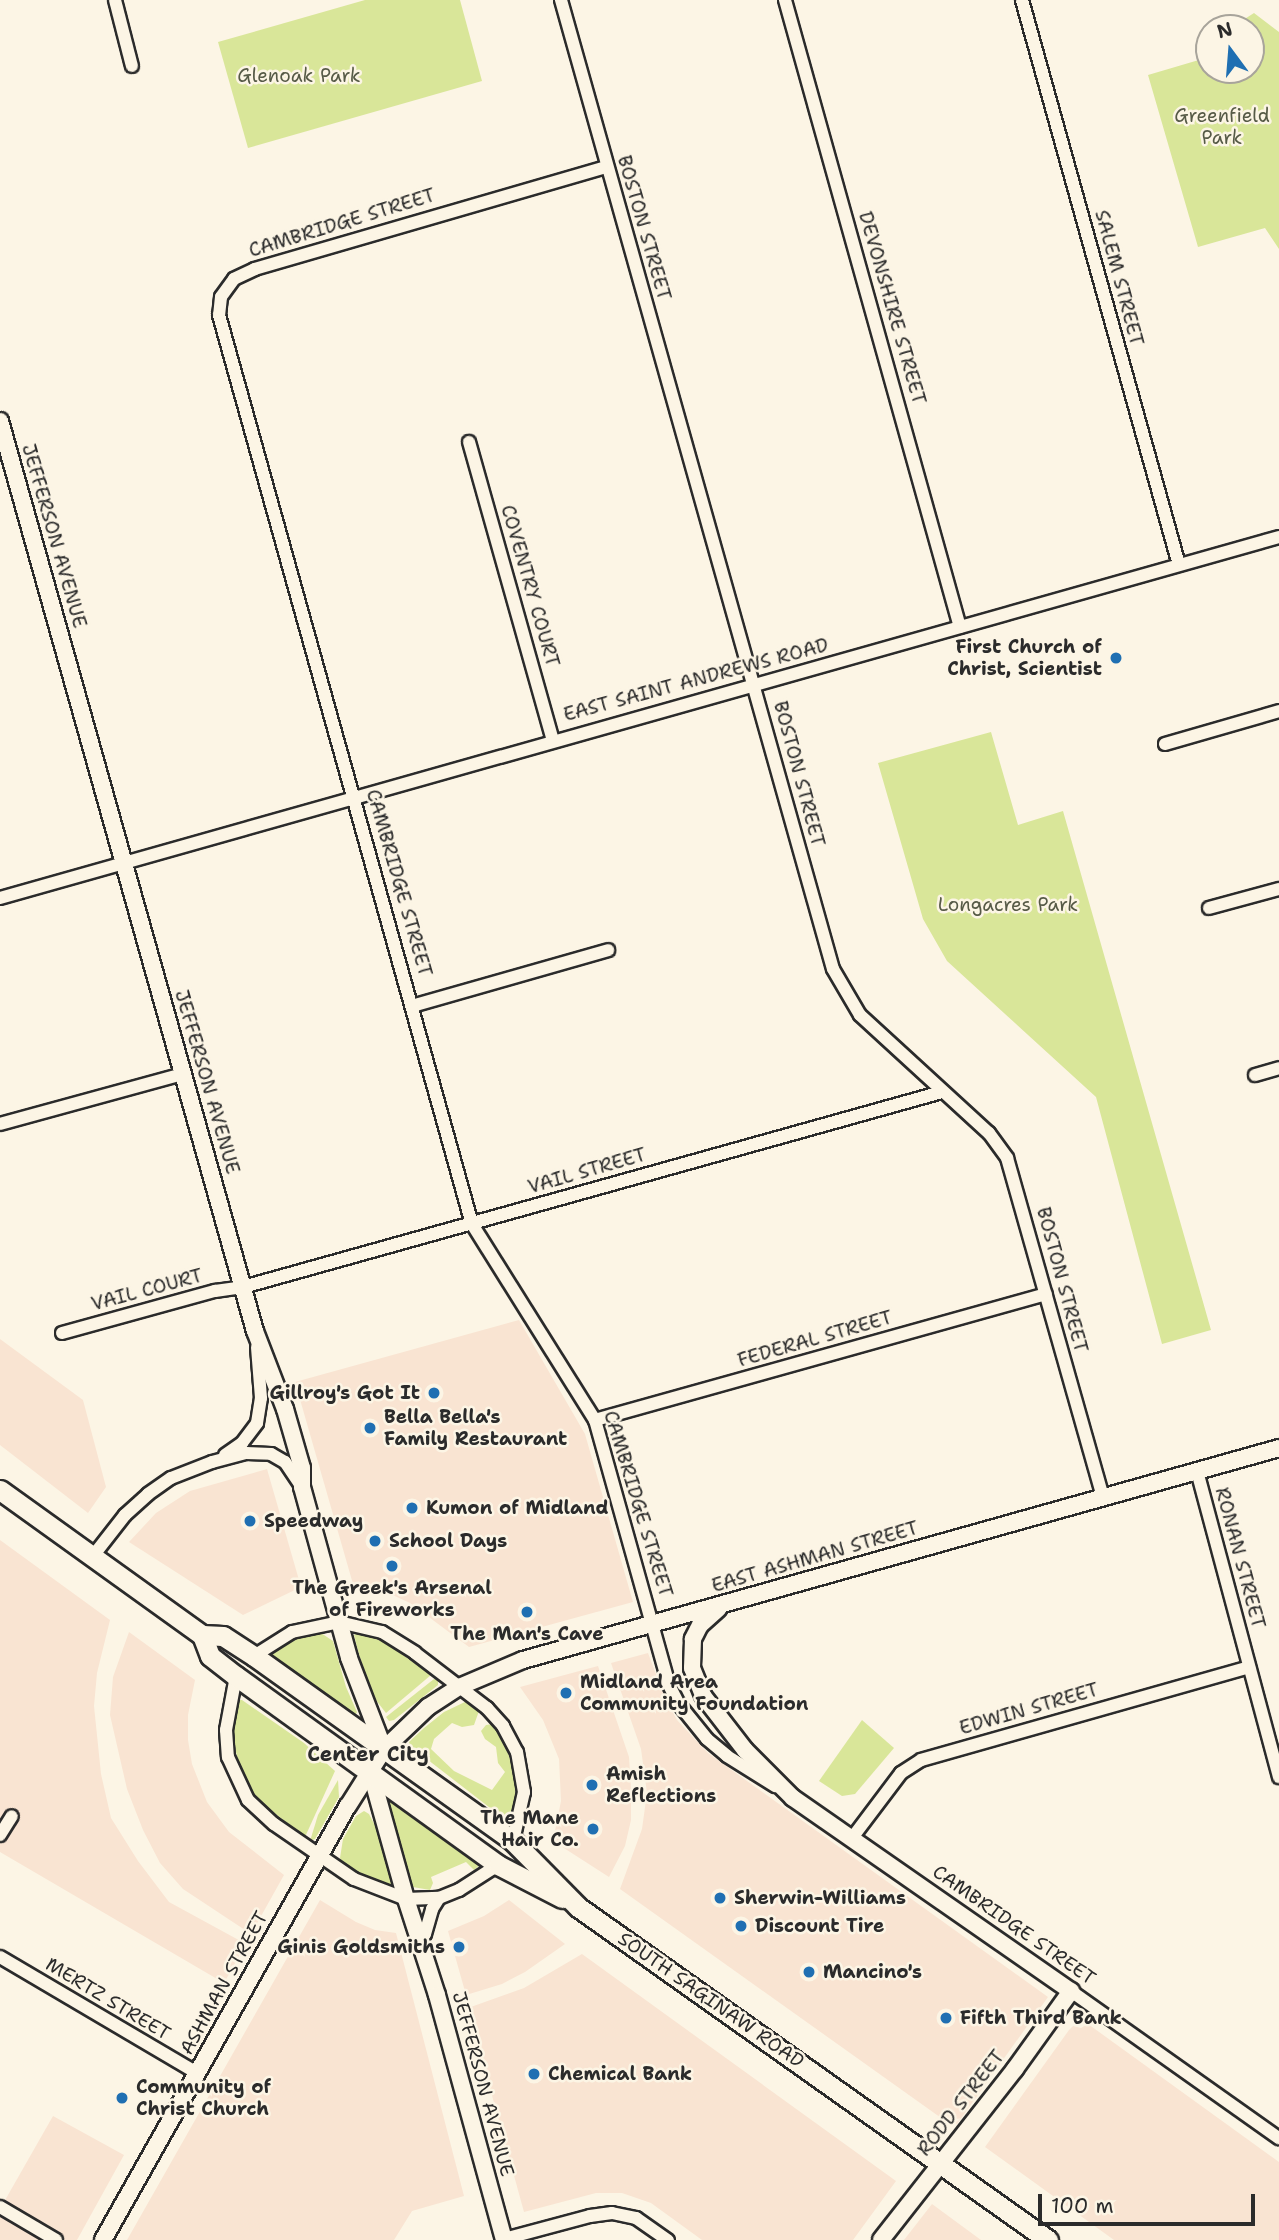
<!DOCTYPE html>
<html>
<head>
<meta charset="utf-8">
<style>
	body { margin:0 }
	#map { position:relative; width:1279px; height:2240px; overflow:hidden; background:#fcf5e5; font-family:"Shantell Sans",sans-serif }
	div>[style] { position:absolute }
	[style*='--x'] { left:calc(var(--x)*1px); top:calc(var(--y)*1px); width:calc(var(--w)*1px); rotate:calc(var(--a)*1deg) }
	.built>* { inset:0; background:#f9e4d2 }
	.green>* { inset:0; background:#d9e699 }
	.roads { filter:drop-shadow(2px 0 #2b2b2b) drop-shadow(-2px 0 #2b2b2b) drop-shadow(0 2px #2b2b2b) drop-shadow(0 -2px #2b2b2b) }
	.minor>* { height:12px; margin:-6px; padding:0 6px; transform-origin:6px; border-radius:6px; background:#fcf5e5 }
	.tertiary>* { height:16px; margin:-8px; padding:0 8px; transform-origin:8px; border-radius:8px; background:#fcf5e5 }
	.secondary>* { height:19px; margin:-9.5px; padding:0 9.5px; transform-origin:9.5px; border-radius:9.5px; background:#fcf5e5 }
	.dots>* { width:19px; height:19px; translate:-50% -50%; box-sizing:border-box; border:4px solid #fcf5e5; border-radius:50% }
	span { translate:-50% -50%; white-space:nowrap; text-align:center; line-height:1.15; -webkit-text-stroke:5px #fcf5e5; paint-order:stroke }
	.park-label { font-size:19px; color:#565a46 }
	.street-label { font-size:19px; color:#2b2b2b }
	.poi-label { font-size:19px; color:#2b2b2b; font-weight:700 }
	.right { translate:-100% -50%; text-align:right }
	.left { translate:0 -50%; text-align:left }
	.neighbourhood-label { font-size:21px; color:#2b2b2b; font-weight:700 }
	.north { position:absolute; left:1195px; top:14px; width:70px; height:70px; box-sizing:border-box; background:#fcf5e5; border:2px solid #a8a49b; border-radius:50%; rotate:344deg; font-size:19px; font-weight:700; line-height:28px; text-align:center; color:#2b2b2b }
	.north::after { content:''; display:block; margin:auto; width:24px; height:32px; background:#1f6fb2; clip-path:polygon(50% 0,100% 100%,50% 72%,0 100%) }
	.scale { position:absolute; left:1038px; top:2194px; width:217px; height:32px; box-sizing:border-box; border:4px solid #2b2b2b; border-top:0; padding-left:9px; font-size:21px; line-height:24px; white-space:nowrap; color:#2b2b2b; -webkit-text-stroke:5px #fcf5e5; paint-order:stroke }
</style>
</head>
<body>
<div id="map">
	<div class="built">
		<div style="clip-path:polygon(519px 1320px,585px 1434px,633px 1602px,469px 1647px,410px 1603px,384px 1591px,353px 1584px,295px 1382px)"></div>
		<div style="clip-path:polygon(0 1339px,83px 1400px,106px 1487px,88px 1513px,0 1445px)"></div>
		<div style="clip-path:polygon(267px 1469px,301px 1587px,243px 1615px,129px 1542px,156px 1513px,190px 1491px)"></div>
		<div style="clip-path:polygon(0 1540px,110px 1620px,97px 1673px,94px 1706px,101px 1774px,111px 1818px,138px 1861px,169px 1902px,246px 1944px,224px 1983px,0 1852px)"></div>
		<div style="clip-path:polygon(129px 1632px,195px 1680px,188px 1715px,188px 1740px,192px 1764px,207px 1802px,229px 1832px,284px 1875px,251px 1934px,183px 1889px,160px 1863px,143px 1830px,127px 1789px,110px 1715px,113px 1677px)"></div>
		<div style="clip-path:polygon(648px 1653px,665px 1698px,677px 1720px,708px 1753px,1048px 1997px,957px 2124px,944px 2120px,620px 1889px,642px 1829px,647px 1793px,641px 1749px,611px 1663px)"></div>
		<div style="clip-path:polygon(598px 1666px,629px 1757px,631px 1789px,631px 1820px,625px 1846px,609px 1877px,553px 1841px,561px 1801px,559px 1759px,543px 1720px,520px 1687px)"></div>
		<div style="clip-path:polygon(320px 1900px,356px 1922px,375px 1930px,396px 1933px,464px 2196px,412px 2211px,394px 2240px,127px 2240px)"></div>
		<div style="clip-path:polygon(509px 1900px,565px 1944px,525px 1972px,502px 1984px,466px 1995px,448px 1931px,484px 1916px)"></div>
		<div style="clip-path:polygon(582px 1954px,896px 2181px,853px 2240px,702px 2240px,651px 2203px,622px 2193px,596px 2193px,524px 2212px,468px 2008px,524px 1988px)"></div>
		<div style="clip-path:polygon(1088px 2024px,1279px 2162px,1279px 2240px,1114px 2240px,985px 2147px,1069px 2030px,1073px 2026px,1081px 2028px)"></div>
		<div style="clip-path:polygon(53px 2116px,124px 2155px,77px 2240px,0 2240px,0 2209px)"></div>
		<div style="clip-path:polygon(932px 2204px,981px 2240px,904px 2240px)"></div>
	</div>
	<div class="green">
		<div style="clip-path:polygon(365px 0,460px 0,482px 81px,248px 148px,218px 42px)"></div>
		<div style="clip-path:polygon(1254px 13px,1279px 32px,1279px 249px,1265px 228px,1198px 247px,1148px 75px,1209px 57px,1209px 70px,1251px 70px,1251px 28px,1221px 28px,1223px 22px,1240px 22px)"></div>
		<div style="clip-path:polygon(991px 732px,1018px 825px,1063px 811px,1211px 1330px,1162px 1344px,1096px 1097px,947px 961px,923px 919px,878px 763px)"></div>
		<div style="clip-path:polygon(318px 1631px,333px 1641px,346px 1687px,357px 1712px,355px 1716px,351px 1717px,267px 1655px,290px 1639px)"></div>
		<div style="clip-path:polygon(359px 1632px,386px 1643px,431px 1675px,386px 1713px,375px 1699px,359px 1655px,354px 1635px)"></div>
		<div style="clip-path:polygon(434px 1679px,438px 1680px,438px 1685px,394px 1720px,389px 1721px,386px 1717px)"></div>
		<div style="clip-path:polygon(237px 1700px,242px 1700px,304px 1743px,335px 1771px,305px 1837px,259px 1801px,242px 1776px,231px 1732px)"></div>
		<div style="clip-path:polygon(467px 1701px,479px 1711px,474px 1725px,462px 1727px,452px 1723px,434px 1739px,431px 1749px,454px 1771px,492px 1790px,505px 1772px,498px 1763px,496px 1747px,485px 1739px,481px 1731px,486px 1725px,493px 1724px,507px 1750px,515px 1772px,515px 1797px,511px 1820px,507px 1821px,410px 1746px,409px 1742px,424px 1728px,444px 1712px)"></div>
		<div style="clip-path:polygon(862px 1720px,894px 1748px,855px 1794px,842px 1796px,819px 1781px)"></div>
		<div style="clip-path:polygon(338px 1780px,339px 1797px,315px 1839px,310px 1841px,318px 1815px)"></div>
		<div style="clip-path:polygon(387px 1797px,390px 1798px,481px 1864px,474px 1870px,466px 1862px,431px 1877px,433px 1883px,430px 1890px,413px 1887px,406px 1879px,384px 1801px)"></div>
		<div style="clip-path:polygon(364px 1811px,369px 1814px,381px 1837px,394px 1889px,370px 1881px,343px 1864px,340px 1858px,343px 1839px,356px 1816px)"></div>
	</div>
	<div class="roads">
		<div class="minor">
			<div style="--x:115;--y:0;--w:68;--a:75.6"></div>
			<div style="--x:561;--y:0;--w:1006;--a:74.32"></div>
			<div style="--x:833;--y:969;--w:53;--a:59.6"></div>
			<div style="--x:860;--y:1015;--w:175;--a:42.5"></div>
			<div style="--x:989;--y:1133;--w:31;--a:54"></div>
			<div style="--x:1007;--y:1158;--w:353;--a:74.2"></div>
			<div style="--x:785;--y:0;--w:651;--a:74.41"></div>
			<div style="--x:1022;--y:0;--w:586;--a:74.47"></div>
			<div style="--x:606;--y:167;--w:366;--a:163.8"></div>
			<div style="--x:255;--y:269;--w:23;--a:155"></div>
			<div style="--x:234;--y:279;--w:22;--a:126"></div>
			<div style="--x:221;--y:297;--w:18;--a:96"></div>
			<div style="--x:219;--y:315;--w:944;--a:74.45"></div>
			<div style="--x:472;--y:1224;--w:231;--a:57.9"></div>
			<div style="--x:595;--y:1420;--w:275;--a:74.4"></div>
			<div style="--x:669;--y:1685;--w:20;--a:63"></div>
			<div style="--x:678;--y:1703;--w:46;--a:51.1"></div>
			<div style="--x:707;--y:1739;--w:26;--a:40"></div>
			<div style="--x:727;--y:1756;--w:57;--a:32"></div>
			<div style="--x:469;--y:442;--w:310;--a:74.3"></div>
			<div style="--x:1165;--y:744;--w:119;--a:-16.1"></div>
			<div style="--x:0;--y:898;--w:1329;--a:-15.76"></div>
			<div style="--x:1209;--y:908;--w:73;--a:-15.2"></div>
			<div style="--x:412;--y:1006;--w:204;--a:-15.9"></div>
			<div style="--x:1255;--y:1075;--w:25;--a:-16"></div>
			<div style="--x:0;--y:1124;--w:190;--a:-15.3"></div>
			<div style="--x:62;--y:1333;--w:159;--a:-15.4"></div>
			<div style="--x:215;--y:1291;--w:28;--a:-8"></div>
			<div style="--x:243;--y:1287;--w:726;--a:-15.59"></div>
			<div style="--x:595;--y:1420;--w:468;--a:-15.6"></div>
			<div style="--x:225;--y:1455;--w:21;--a:-35"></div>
			<div style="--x:242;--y:1443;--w:25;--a:-53"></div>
			<div style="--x:257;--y:1423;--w:25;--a:-81"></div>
			<div style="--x:261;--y:1398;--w:51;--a:-94.5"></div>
			<div style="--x:1197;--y:1471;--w:317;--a:75"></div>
			<div style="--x:93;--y:1556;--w:52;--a:-52"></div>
			<div style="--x:125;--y:1515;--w:31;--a:-42"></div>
			<div style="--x:148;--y:1494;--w:28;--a:-35"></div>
			<div style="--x:171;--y:1478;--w:44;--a:-21.3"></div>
			<div style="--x:212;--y:1462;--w:35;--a:-15"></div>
			<div style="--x:246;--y:1453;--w:25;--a:2"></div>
			<div style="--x:271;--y:1454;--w:16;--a:30"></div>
			<div style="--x:285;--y:1462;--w:30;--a:56"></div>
			<div style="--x:254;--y:1656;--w:45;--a:-32.3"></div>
			<div style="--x:292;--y:1632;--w:48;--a:-12"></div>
			<div style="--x:339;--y:1622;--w:44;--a:13.1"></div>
			<div style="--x:382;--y:1632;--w:39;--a:32"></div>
			<div style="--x:415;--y:1653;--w:91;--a:37.4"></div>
			<div style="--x:487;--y:1708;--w:24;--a:48"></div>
			<div style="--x:503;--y:1726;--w:30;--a:62"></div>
			<div style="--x:517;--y:1752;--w:41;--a:80.1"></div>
			<div style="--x:524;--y:1792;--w:50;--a:102.7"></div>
			<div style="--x:236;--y:1676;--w:55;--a:100.5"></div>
			<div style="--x:226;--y:1730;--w:27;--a:86"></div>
			<div style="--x:228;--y:1757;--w:47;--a:65.1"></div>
			<div style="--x:248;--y:1800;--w:35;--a:43"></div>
			<div style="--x:274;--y:1824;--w:97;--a:34.5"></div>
			<div style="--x:354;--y:1879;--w:56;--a:21"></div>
			<div style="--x:406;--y:1899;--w:33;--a:-2"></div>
			<div style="--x:439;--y:1898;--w:22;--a:-22"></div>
			<div style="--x:459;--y:1890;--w:46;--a:-32.7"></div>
			<div style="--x:0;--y:1835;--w:22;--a:-58"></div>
			<div style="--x:852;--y:1838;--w:81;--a:-53"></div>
			<div style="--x:901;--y:1773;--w:24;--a:-33"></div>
			<div style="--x:921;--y:1760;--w:341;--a:-15.8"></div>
			<div style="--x:420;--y:1939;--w:7;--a:-45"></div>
			<div style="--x:425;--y:1934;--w:26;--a:-74"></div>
			<div style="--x:432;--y:1909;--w:13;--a:-58"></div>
			<div style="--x:0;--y:1957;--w:229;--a:30.5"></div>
			<div style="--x:1071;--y:1991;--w:255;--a:35.3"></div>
			<div style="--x:0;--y:2207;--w:65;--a:30.5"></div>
			<div style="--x:504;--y:2239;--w:89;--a:-15"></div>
			<div style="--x:590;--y:2216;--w:22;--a:-8"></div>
			<div style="--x:612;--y:2213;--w:25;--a:12"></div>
			<div style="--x:636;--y:2218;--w:39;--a:35"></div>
		</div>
		<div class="tertiary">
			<div style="--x:0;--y:421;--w:945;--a:74.35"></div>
			<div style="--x:255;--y:1331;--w:84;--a:69"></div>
			<div style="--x:285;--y:1409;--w:61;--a:73.9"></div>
			<div style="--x:302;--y:1468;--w:19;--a:90"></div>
			<div style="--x:302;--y:1487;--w:177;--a:74.6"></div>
			<div style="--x:349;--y:1658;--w:97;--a:69"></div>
			<div style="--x:718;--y:1609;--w:24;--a:138"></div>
			<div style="--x:700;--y:1625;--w:16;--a:117"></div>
			<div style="--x:693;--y:1639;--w:29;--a:92"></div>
			<div style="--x:692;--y:1668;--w:31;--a:68"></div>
			<div style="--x:704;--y:1697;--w:67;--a:52.3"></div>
			<div style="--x:745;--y:1750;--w:68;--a:45"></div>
			<div style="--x:793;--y:1798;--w:338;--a:34.8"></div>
			<div style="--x:1071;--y:1991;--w:96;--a:125.7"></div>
			<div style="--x:1015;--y:2069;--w:217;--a:128.1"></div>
			<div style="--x:370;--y:1770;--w:134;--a:74.4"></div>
			<div style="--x:406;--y:1899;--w:101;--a:72.1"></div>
			<div style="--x:437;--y:1995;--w:254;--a:74.7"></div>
			<div style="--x:103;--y:2240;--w:498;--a:-60.6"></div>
			<div style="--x:348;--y:1806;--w:67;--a:-57.7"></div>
			<div style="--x:384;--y:1749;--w:61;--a:-43.7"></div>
			<div style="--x:428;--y:1707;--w:37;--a:-33"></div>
			<div style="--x:459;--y:1687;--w:69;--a:-22.9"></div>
			<div style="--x:523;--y:1660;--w:785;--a:-15.66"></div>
		</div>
		<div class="secondary">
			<div style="--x:0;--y:1490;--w:249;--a:35.7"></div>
			<div style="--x:202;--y:1635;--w:21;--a:3"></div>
			<div style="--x:223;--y:1636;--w:37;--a:33"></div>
			<div style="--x:254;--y:1656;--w:318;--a:35.5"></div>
			<div style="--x:513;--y:1841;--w:93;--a:45.4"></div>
			<div style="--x:578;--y:1907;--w:576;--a:35.32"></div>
			<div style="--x:202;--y:1635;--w:22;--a:69"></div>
			<div style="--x:210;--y:1656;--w:33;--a:38"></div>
			<div style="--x:236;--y:1676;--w:323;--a:35.8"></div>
			<div style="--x:498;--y:1865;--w:72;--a:27.3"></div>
		</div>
	</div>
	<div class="dots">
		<div style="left:1116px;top:658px;background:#1f6fb2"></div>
		<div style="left:434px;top:1393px;background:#1f6fb2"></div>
		<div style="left:370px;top:1428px;background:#1f6fb2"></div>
		<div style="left:412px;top:1508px;background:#1f6fb2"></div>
		<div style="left:250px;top:1521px;background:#1f6fb2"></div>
		<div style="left:375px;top:1541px;background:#1f6fb2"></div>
		<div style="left:392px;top:1566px;background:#1f6fb2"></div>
		<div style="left:527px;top:1612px;background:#1f6fb2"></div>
		<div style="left:566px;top:1693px;background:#1f6fb2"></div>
		<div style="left:592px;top:1785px;background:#1f6fb2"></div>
		<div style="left:593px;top:1829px;background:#1f6fb2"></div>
		<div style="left:720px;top:1898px;background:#1f6fb2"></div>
		<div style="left:741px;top:1926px;background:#1f6fb2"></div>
		<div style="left:459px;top:1947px;background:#1f6fb2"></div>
		<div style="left:809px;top:1972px;background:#1f6fb2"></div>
		<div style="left:946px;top:2018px;background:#1f6fb2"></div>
		<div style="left:534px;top:2074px;background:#1f6fb2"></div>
		<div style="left:122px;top:2098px;background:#1f6fb2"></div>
	</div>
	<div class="park-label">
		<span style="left:299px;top:76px">Glenoak Park</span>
		<span style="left:1222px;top:127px">Greenfield<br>Park</span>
		<span style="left:1008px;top:905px">Longacres Park</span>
	</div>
	<div class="street-label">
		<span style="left:342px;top:223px;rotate:-17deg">CAMBRIDGE STREET</span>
		<span style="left:644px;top:228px;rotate:74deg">BOSTON STREET</span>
		<span style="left:1119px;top:278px;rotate:75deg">SALEM STREET</span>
		<span style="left:892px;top:308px;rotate:74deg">DEVONSHIRE STREET</span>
		<span style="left:54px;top:536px;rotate:74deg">JEFFERSON AVENUE</span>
		<span style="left:530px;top:586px;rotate:74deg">COVENTRY COURT</span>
		<span style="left:696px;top:680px;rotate:-15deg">EAST SAINT ANDREWS ROAD</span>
		<span style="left:799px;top:774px;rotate:75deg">BOSTON STREET</span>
		<span style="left:399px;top:883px;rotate:74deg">CAMBRIDGE STREET</span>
		<span style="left:207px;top:1082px;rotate:74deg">JEFFERSON AVENUE</span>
		<span style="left:587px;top:1171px;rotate:-16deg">VAIL STREET</span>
		<span style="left:1062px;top:1280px;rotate:75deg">BOSTON STREET</span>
		<span style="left:147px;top:1290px;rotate:-15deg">VAIL COURT</span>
		<span style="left:815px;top:1339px;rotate:-16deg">FEDERAL STREET</span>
		<span style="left:638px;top:1504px;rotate:73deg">CAMBRIDGE STREET</span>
		<span style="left:815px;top:1557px;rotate:-16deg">EAST ASHMAN STREET</span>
		<span style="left:1240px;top:1558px;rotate:75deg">RONAN STREET</span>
		<span style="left:1029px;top:1709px;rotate:-16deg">EDWIN STREET</span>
		<span style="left:1014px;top:1925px;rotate:35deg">CAMBRIDGE STREET</span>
		<span style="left:224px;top:1983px;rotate:-61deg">ASHMAN STREET</span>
		<span style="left:108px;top:1999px;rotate:31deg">MERTZ STREET</span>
		<span style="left:711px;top:2000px;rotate:35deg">SOUTH SAGINAW ROAD</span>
		<span style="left:483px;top:2084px;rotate:75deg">JEFFERSON AVENUE</span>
		<span style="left:961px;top:2103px;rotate:-52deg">RODD STREET</span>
	</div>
	<div class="poi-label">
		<span class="right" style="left:1102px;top:658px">First Church of<br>Christ, Scientist</span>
		<span class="right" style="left:420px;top:1393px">Gillroy's Got It</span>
		<span class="left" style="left:384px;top:1428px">Bella Bella's<br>Family Restaurant</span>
		<span class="left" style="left:426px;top:1508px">Kumon of Midland</span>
		<span class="left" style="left:264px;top:1521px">Speedway</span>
		<span class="left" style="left:389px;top:1541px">School Days</span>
		<span style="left:392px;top:1599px">The Greek's Arsenal<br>of Fireworks</span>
		<span style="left:527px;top:1634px">The Man's Cave</span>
		<span class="left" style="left:580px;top:1693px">Midland Area<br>Community Foundation</span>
		<span class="left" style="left:606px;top:1785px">Amish<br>Reflections</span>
		<span class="right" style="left:579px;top:1829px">The Mane<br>Hair Co.</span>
		<span class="left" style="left:734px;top:1898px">Sherwin-Williams</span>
		<span class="left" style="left:755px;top:1926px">Discount Tire</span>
		<span class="right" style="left:445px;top:1947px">Ginis Goldsmiths</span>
		<span class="left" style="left:823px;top:1972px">Mancino's</span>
		<span class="left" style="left:960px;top:2018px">Fifth Third Bank</span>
		<span class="left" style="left:548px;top:2074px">Chemical Bank</span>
		<span class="left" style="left:136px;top:2098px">Community of<br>Christ Church</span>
	</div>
	<div class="neighbourhood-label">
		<span style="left:368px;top:1754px">Center City</span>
	</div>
	<div class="north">N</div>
	<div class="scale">100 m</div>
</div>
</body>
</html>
